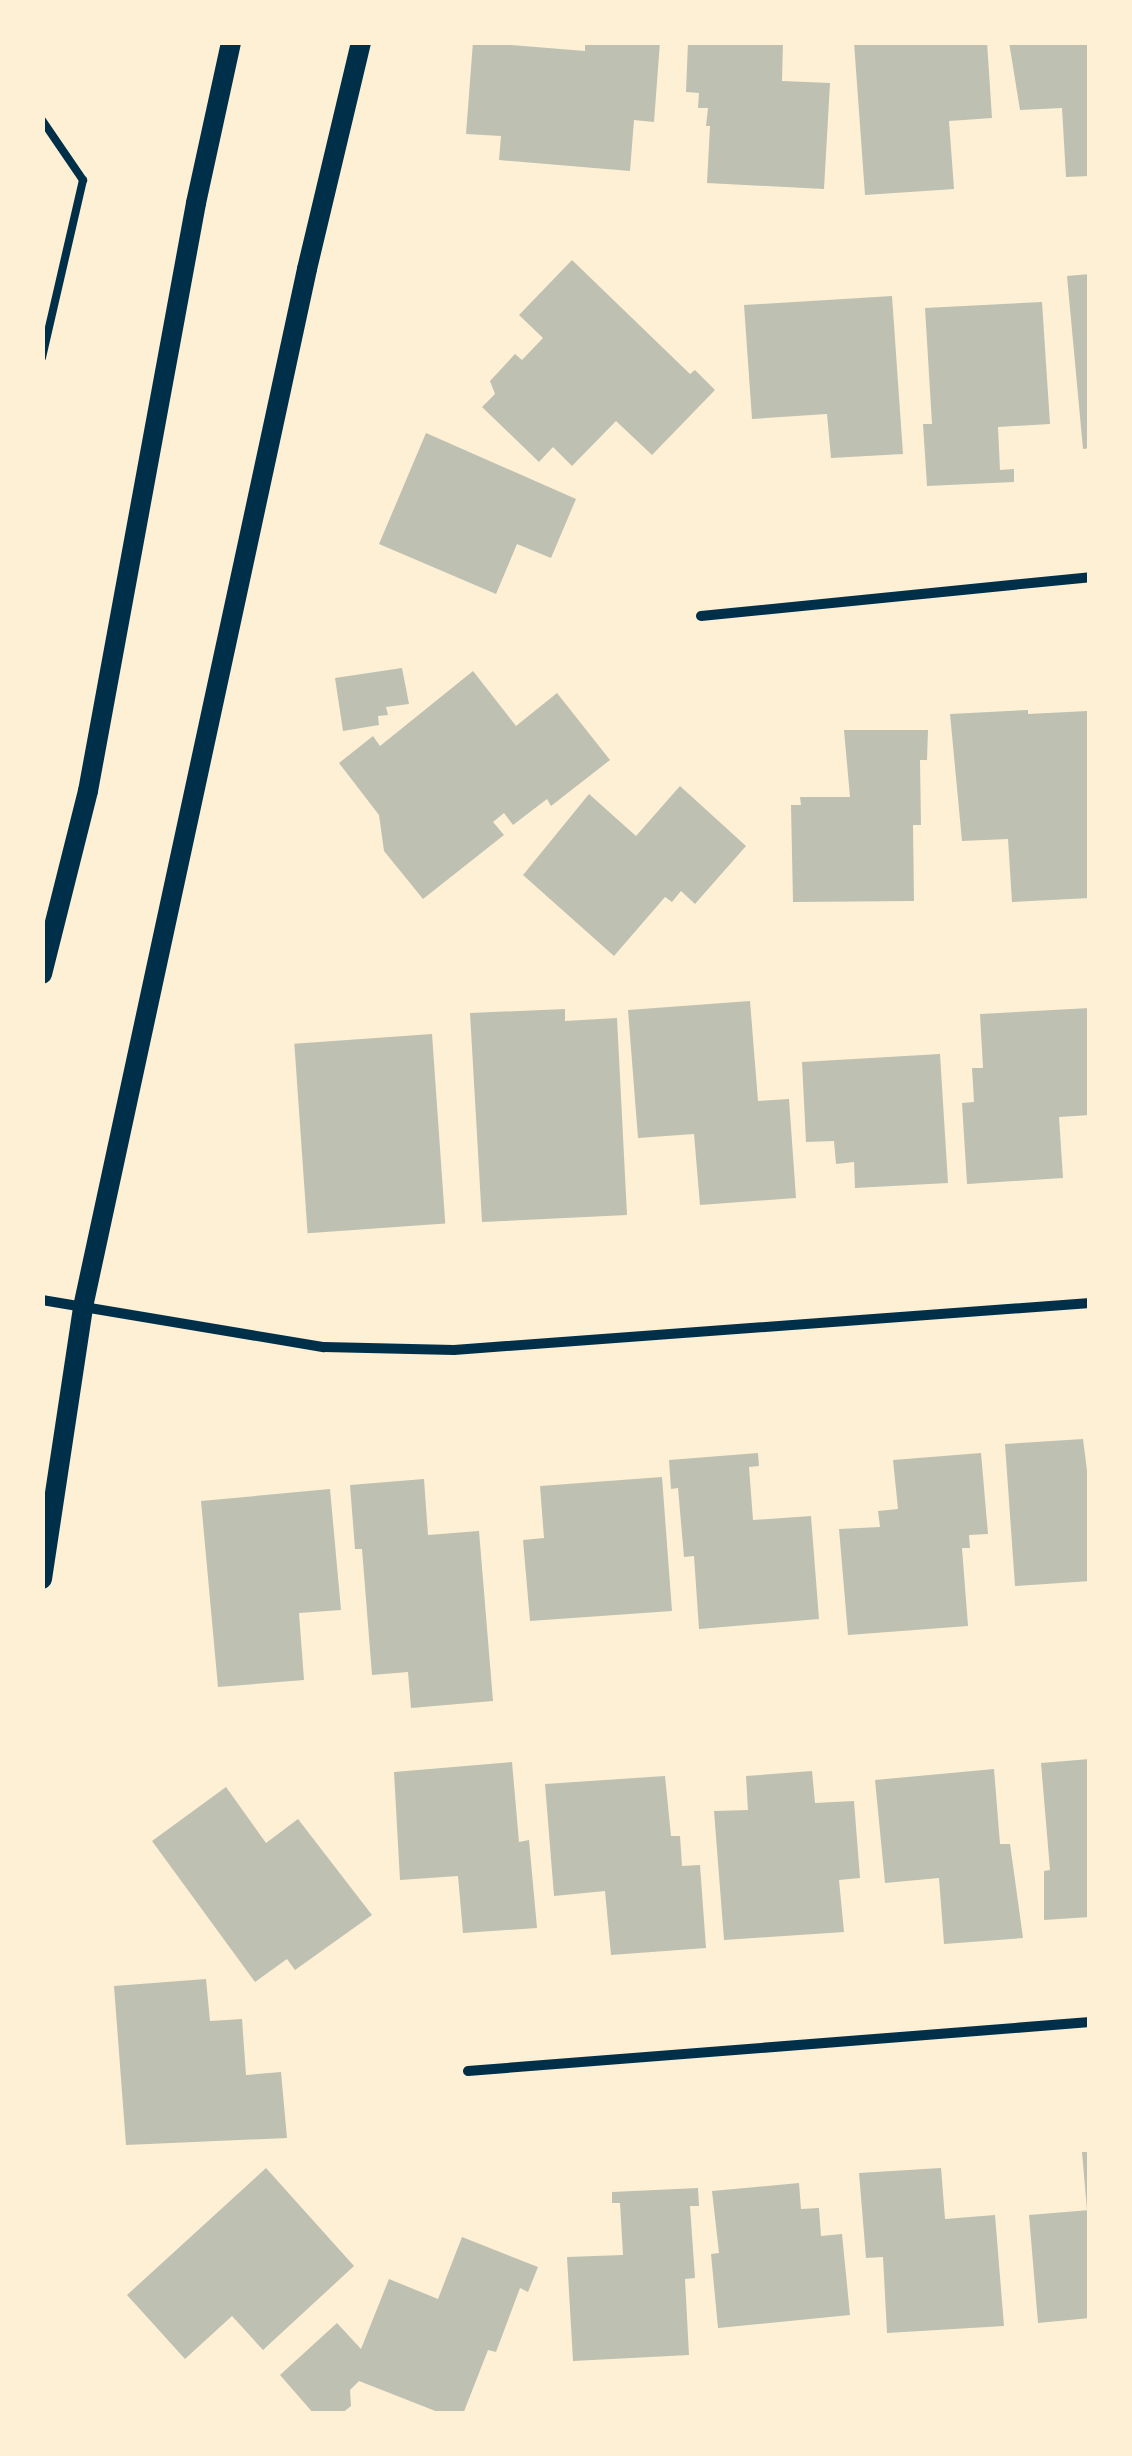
<!DOCTYPE html>
<html>
<head>
<meta charset="utf-8">
<style>
	body { margin:0 }
	#map { position:relative; width:1132px; height:2456px; overflow:hidden; background:#fdf0d5; font-family:Raleway,sans-serif }
	div>[style] { position:absolute }
	[style*='--x'] { left:calc(var(--x)*1px); top:calc(var(--y)*1px); width:calc(var(--w)*1px); rotate:calc(var(--a)*1deg) }
	.building>* { inset:0; background:#bec0b2; transform-origin:0 0 }
	.service>* { height:8px; margin:-4px; padding:0 4px; transform-origin:4px; border-radius:4px; background:#003049 }
	.minor>* { height:10px; margin:-5px; padding:0 5px; transform-origin:5px; border-radius:5px; background:#003049 }
	.secondary>* { height:20px; margin:-10px; padding:0 10px; transform-origin:10px; border-radius:10px; background:#003049 }
	span { translate:-50% -50%; white-space:nowrap; text-align:center; line-height:1.15; -webkit-text-stroke:8px #fdf0d5; paint-order:stroke }
	.frame { position:absolute; inset:0; border:45px solid #fdf0d5; pointer-events:none }
</style>
</head>
<body>
<div id="map">
	<div class="building">
		<div style="clip-path:polygon(473px 42px,585px 51px,585px 42px,660px 42px,654px 122px,634px 120px,630px 171px,499px 160px,501px 136px,466px 134px)"></div>
		<div style="clip-path:polygon(688px 42px,783px 42px,782px 81px,830px 83px,824px 189px,707px 183px,710px 126px,706px 126px,708px 108px,698px 108px,699px 93px,686px 92px)"></div>
		<div style="clip-path:polygon(854px 42px,987px 42px,992px 118px,949px 121px,954px 189px,865px 195px)"></div>
		<div style="clip-path:polygon(1009px 42px,1090px 42px,1090px 176px,1066px 177px,1062px 108px,1020px 110px)"></div>
		<div style="clip-path:polygon(572px 260px,690px 374px,695px 370px,715px 390px,652px 455px,616px 421px,572px 466px,553px 447px,539px 462px,482px 407px,495px 394px,490px 381px,515px 354px,522px 360px,543px 338px,519px 315px)"></div>
		<div style="clip-path:polygon(1090px 274px,1090px 448px,1083px 449px,1067px 276px)"></div>
		<div style="clip-path:polygon(892px 296px,903px 454px,831px 458px,827px 414px,752px 419px,744px 305px)"></div>
		<div style="clip-path:polygon(1042px 302px,1050px 424px,998px 427px,1000px 470px,1014px 469px,1014px 482px,927px 486px,923px 424px,932px 424px,925px 308px)"></div>
		<div style="clip-path:polygon(426px 433px,576px 499px,551px 558px,517px 544px,496px 594px,379px 544px)"></div>
		<div style="clip-path:polygon(402px 668px,409px 704px,386px 707px,388px 715px,378px 716px,379px 725px,343px 731px,335px 678px)"></div>
		<div style="clip-path:polygon(473px 671px,516px 726px,557px 693px,610px 760px,551px 806px,547px 799px,513px 825px,504px 813px,493px 822px,504px 835px,423px 899px,384px 851px,379px 815px,339px 763px,373px 736px,380px 746px)"></div>
		<div style="clip-path:polygon(1028px 710px,1028px 714px,1088px 711px,1090px 898px,1012px 902px,1008px 839px,962px 841px,950px 714px)"></div>
		<div style="clip-path:polygon(844px 730px,928px 730px,927px 760px,920px 760px,921px 825px,913px 825px,914px 901px,793px 902px,791px 805px,801px 805px,800px 797px,850px 797px)"></div>
		<div style="clip-path:polygon(680px 786px,746px 846px,695px 904px,681px 891px,672px 902px,665px 897px,614px 956px,523px 875px,589px 794px,636px 836px)"></div>
		<div style="clip-path:polygon(750px 1001px,758px 1101px,789px 1099px,796px 1198px,700px 1205px,694px 1134px,638px 1138px,628px 1010px)"></div>
		<div style="clip-path:polygon(1090px 1008px,1090px 1115px,1059px 1117px,1063px 1178px,967px 1184px,962px 1103px,974px 1102px,972px 1068px,983px 1068px,980px 1014px)"></div>
		<div style="clip-path:polygon(565px 1009px,565px 1021px,617px 1018px,627px 1215px,482px 1222px,470px 1013px)"></div>
		<div style="left:432px;top:1034px;width:190px;height:138px;rotate:86deg"></div>
		<div style="clip-path:polygon(940px 1054px,948px 1183px,855px 1188px,854px 1162px,836px 1164px,834px 1141px,806px 1142px,802px 1062px)"></div>
		<div style="clip-path:polygon(1083px 1439px,1090px 1494px,1090px 1581px,1015px 1586px,1005px 1444px)"></div>
		<div style="clip-path:polygon(758px 1453px,759px 1466px,749px 1467px,753px 1520px,811px 1516px,819px 1619px,699px 1629px,694px 1556px,684px 1557px,678px 1488px,671px 1489px,669px 1460px)"></div>
		<div style="clip-path:polygon(981px 1453px,988px 1534px,969px 1535px,970px 1548px,962px 1548px,968px 1626px,848px 1635px,839px 1529px,880px 1527px,878px 1511px,898px 1509px,893px 1460px)"></div>
		<div style="clip-path:polygon(662px 1477px,672px 1611px,530px 1621px,523px 1540px,544px 1538px,540px 1486px)"></div>
		<div style="clip-path:polygon(424px 1479px,428px 1535px,479px 1531px,493px 1701px,411px 1708px,408px 1672px,372px 1675px,362px 1549px,355px 1549px,350px 1485px)"></div>
		<div style="clip-path:polygon(330px 1489px,341px 1610px,299px 1613px,304px 1680px,218px 1687px,201px 1501px)"></div>
		<div style="clip-path:polygon(1090px 1759px,1090px 1917px,1044px 1920px,1044px 1871px,1050px 1870px,1041px 1763px)"></div>
		<div style="clip-path:polygon(512px 1762px,519px 1842px,529px 1840px,537px 1928px,463px 1933px,458px 1876px,400px 1880px,394px 1772px)"></div>
		<div style="clip-path:polygon(994px 1769px,1000px 1844px,1010px 1844px,1023px 1938px,944px 1944px,939px 1878px,885px 1883px,875px 1780px)"></div>
		<div style="clip-path:polygon(812px 1771px,815px 1803px,854px 1801px,860px 1878px,839px 1880px,844px 1932px,724px 1940px,714px 1811px,748px 1810px,746px 1776px)"></div>
		<div style="clip-path:polygon(665px 1776px,671px 1836px,680px 1836px,682px 1866px,700px 1865px,706px 1948px,611px 1955px,605px 1891px,554px 1896px,545px 1784px)"></div>
		<div style="clip-path:polygon(226px 1787px,266px 1843px,298px 1819px,372px 1915px,295px 1970px,287px 1959px,255px 1982px,152px 1841px)"></div>
		<div style="clip-path:polygon(206px 1979px,210px 2021px,242px 2019px,246px 2075px,281px 2072px,287px 2138px,126px 2145px,114px 1986px)"></div>
		<div style="clip-path:polygon(1082px 2152px,1090px 2152px,1090px 2210px,1087px 2210px)"></div>
		<div style="clip-path:polygon(266px 2168px,354px 2266px,263px 2350px,232px 2316px,185px 2359px,127px 2295px)"></div>
		<div style="clip-path:polygon(941px 2168px,945px 2219px,995px 2215px,1004px 2326px,887px 2333px,883px 2257px,866px 2258px,859px 2173px)"></div>
		<div style="clip-path:polygon(799px 2183px,801px 2209px,819px 2208px,821px 2236px,842px 2234px,850px 2315px,718px 2328px,711px 2254px,719px 2253px,712px 2191px)"></div>
		<div style="clip-path:polygon(698px 2188px,699px 2206px,690px 2206px,695px 2278px,685px 2279px,689px 2355px,573px 2361px,567px 2257px,623px 2255px,620px 2203px,612px 2203px,612px 2192px)"></div>
		<div style="clip-path:polygon(1090px 2210px,1090px 2318px,1038px 2323px,1029px 2215px)"></div>
		<div style="clip-path:polygon(462px 2237px,538px 2267px,528px 2292px,520px 2288px,496px 2352px,488px 2350px,463px 2414px,443px 2414px,359px 2381px,350px 2390px,351px 2406px,341px 2414px,314px 2414px,280px 2375px,337px 2323px,361px 2349px,389px 2279px,438px 2299px)"></div>
	</div>
	<div class="service">
		<div style="--x:42;--y:120;--w:73;--a:55.7"></div>
		<div style="--x:83;--y:180;--w:182;--a:103"></div>
	</div>
	<div class="minor">
		<div style="--x:701;--y:616;--w:391;--a:-5.7"></div>
		<div style="--x:42;--y:1300;--w:286;--a:9.5"></div>
		<div style="--x:324;--y:1347;--w:130;--a:1.3"></div>
		<div style="--x:454;--y:1350;--w:638;--a:-4.23"></div>
		<div style="--x:468;--y:2071;--w:624;--a:-4.5"></div>
	</div>
	<div class="secondary">
		<div style="--x:42;--y:974;--w:189;--a:-75.9"></div>
		<div style="--x:88;--y:791;--w:598;--a:-79.59"></div>
		<div style="--x:196;--y:203;--w:165;--a:-77.7"></div>
		<div style="--x:42;--y:1579;--w:275;--a:-81.4"></div>
		<div style="--x:83;--y:1307;--w:1062;--a:-77.82"></div>
		<div style="--x:307;--y:269;--w:233;--a:-76.6"></div>
	</div>
	<div class="frame"></div>
</div>
</body>
</html>
